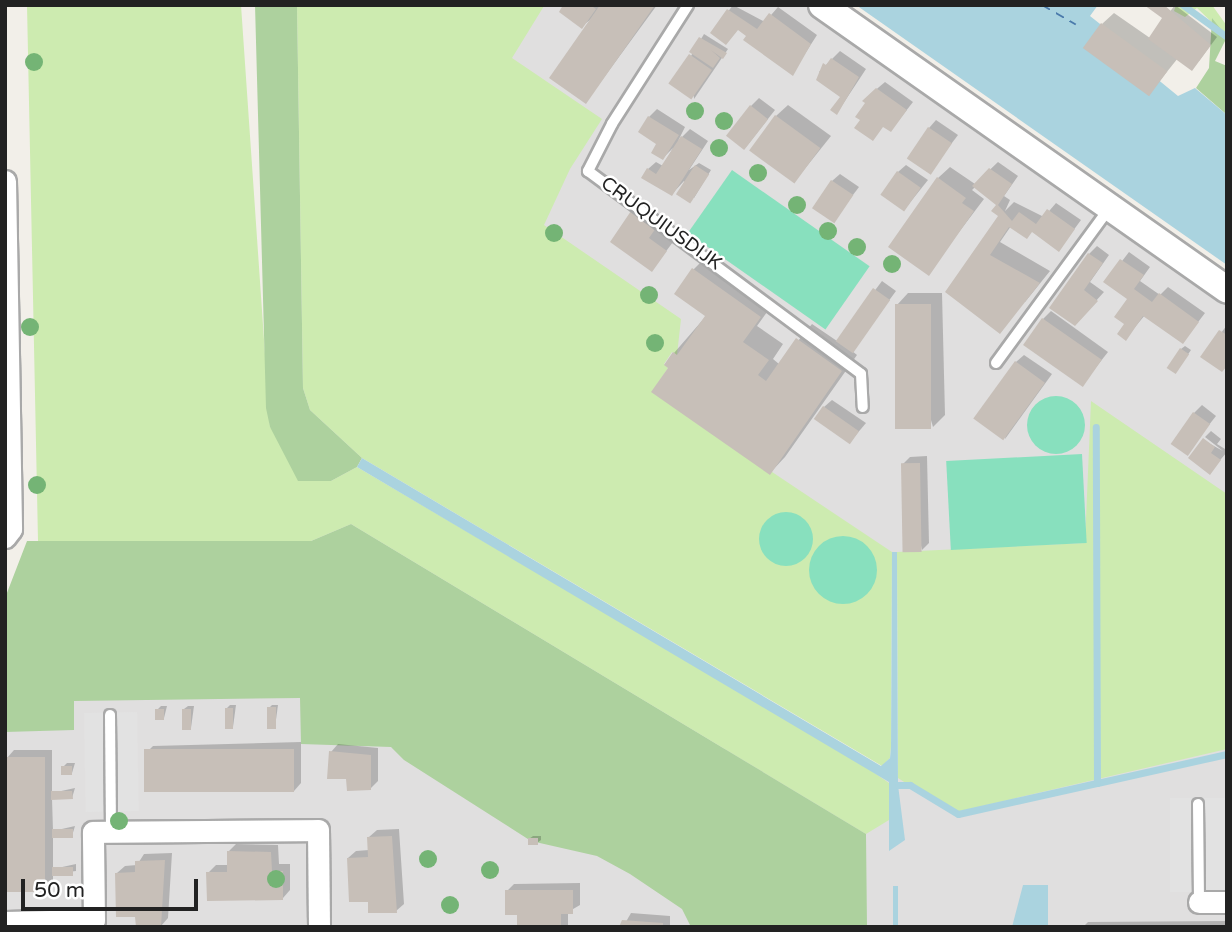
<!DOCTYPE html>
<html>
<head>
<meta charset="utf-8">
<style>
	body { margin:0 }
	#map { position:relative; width:1232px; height:932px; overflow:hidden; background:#f2efe9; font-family:"Varela Round",sans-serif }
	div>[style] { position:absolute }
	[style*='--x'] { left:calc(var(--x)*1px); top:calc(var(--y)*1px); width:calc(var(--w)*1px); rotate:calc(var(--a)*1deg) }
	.residential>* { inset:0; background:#e0dfdf }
	.grass>* { inset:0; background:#cdebb0 }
	.forest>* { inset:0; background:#add19e }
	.pitch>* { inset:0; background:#88e0be; transform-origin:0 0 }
	.round { border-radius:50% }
	.parking>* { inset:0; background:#e2e2e2; transform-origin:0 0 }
	.water>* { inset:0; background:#aad3df; transform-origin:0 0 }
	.shadow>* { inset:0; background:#0003 }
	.stream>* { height:7px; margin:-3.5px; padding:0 3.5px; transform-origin:3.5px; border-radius:3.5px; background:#aad3df }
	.ferry>* { height:2px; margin-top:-1px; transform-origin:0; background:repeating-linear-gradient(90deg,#4a7aab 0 9px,transparent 0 16px) }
	.building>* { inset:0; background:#c7bfb8; transform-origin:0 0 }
	.roads { filter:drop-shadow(2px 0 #a9a9a9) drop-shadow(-2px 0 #a9a9a9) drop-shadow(0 2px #a9a9a9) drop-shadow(0 -2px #a9a9a9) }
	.service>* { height:10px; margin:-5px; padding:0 5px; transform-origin:5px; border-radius:5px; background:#fff }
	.minor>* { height:21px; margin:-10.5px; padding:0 10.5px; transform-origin:10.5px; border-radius:10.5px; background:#fff }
	.tertiary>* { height:26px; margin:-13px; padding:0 13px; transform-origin:13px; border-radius:13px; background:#fff }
	.trees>* { width:18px; height:18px; margin:-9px; border-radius:50%; background:#74b475 }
	span { translate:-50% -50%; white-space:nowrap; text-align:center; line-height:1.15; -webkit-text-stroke:5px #fff; paint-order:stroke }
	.street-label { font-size:19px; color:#222 }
	.frame { position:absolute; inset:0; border:7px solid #222; pointer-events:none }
	.scale { position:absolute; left:21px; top:879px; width:177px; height:32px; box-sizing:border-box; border:4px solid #222; border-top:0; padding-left:9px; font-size:21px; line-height:24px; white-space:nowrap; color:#222; -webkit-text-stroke:5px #fff; paint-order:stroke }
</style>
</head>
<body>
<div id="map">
	<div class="residential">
		<div style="clip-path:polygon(505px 5px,805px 5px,1227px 305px,1227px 522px,1119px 569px,913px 580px,603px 379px,509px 233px,478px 65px)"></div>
		<div style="clip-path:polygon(264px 675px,959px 787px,1227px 728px,1227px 927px,5px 927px,5px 677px)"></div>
	</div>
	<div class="grass">
		<div style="clip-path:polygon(27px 5px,241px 5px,270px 427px,331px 481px,357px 467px,856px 760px,889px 783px,889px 820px,866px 834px,351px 524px,311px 541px,38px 541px)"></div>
		<div style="clip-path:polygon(297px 5px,544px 6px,512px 58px,602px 119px,570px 169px,544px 225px,681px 319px,677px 355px,672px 352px,664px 364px,668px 368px,652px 392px,892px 552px,891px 747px,890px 758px,882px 766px,362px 458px,310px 410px,303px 388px)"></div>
		<div style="clip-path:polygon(1176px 5px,1212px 5px,1227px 26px,1227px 37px,1197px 8px,1185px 17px,1174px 11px)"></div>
		<div style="clip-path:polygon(1091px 401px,1227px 494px,1227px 749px,952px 813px,898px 778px,897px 552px,1085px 543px)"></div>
	</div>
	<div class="forest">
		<div style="clip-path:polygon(255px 5px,297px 5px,303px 388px,310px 410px,362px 458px,357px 467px,331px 481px,298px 481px,270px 427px,266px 408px)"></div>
		<div style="clip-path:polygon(1212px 18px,1227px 37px,1215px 61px,1227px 66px,1226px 114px,1196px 88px,1209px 68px)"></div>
		<div style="clip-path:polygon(351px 524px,866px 834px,867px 927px,691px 927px,682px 909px,630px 874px,597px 856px,531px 841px,404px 760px,391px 747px,301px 744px,300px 698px,74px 701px,74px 730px,5px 732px,5px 598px,27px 541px,311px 541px)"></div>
	</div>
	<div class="pitch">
		<div style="left:732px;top:170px;width:168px;height:77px;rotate:35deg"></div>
		<div class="round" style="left:1027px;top:396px;width:58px;height:58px"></div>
		<div style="left:1082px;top:454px;width:89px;height:136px;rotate:87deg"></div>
		<div class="round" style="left:759px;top:512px;width:54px;height:54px"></div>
		<div class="round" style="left:809px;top:536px;width:68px;height:68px"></div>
	</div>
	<div class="parking">
		<div style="left:137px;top:712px;width:99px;height:53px;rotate:89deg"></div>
		<div style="left:1227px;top:798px;width:94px;height:57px;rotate:90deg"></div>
	</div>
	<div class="water">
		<div style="clip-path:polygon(856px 5px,1098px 5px,1090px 16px,1138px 54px,1156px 78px,1178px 96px,1195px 88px,1227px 115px,1227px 265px)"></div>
		<div style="clip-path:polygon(362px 458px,881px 766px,890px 758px,891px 747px,892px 552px,897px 552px,898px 785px,905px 840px,889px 851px,889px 782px,357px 467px)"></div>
		<div style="clip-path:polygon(1023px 885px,1048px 885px,1048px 927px,1012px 927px)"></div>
		<div style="left:893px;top:886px;width:5px;height:41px"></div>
	</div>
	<div class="shadow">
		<div style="clip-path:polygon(565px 5px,657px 5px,586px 102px,594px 17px,582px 26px)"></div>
		<div style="clip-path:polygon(733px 5px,765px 22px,778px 7px,817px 35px,792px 74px,739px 28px,726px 43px,712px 33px)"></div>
		<div style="clip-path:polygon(1175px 5px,1217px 37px,1199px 61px,1178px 58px,1150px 93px,1102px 24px,1114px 13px,1150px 38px)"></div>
		<div style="clip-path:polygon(704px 34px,728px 49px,694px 99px,691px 56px)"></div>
		<div style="clip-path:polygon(840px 51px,866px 69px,837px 113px,842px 96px,819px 72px)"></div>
		<div style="clip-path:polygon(885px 82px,913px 102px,891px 130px,884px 126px,872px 93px)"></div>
		<div style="clip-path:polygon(759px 98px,775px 110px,746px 147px,751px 106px)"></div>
		<div style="clip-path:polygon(788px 105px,831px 136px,795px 181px,776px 116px)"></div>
		<div style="clip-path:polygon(657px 109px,685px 127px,678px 141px,690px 129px,708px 141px,689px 170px,699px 163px,711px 170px,694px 198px,684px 181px,672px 194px,648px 169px,656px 162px,663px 166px,673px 148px,663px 158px,649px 117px)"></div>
		<div style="clip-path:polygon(936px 120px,958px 135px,930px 172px,929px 128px)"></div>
		<div style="clip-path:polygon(998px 162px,1018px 176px,1004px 196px,1010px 200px,1005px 211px,1014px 202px,1044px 217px,1056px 203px,1081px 220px,1059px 250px,1032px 231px,1011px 226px,1000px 242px,1050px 271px,1025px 302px,948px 292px,1001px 216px,994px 211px,998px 205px,975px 187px,972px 190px,984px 199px,928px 273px,938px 178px,950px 167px,975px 184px)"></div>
		<div style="clip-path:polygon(906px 165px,928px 180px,904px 210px,898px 172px)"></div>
		<div style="clip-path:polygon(840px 174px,859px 187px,834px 220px,832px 181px)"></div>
		<div style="clip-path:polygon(640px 204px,662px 219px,655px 230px,673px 242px,652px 270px,612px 242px)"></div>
		<div style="clip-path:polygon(1097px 246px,1109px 255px,1090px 282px,1104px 292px,1075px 324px,1089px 254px)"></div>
		<div style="clip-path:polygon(1129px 252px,1150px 267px,1140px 281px,1160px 295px,1168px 287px,1205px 313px,1183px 342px,1145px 315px,1126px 338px,1129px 299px,1106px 282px)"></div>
		<div style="clip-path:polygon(709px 254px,775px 301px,757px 326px,783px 344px,773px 359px,779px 364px,812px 324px,837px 341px,882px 281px,896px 291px,852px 351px,857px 355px,785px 457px,770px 473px,671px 367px,674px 353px,707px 315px,693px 270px)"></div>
		<div style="clip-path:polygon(908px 293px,942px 293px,945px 415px,933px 427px,897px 305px)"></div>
		<div style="clip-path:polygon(1051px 311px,1108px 352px,1082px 385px,1043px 319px)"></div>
		<div style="clip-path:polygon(1227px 325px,1227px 365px,1203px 357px)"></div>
		<div style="clip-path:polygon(1185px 346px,1191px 350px,1178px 369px,1181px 349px)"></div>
		<div style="clip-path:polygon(1024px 355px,1052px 374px,1005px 439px,1016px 362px)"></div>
		<div style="clip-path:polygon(832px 400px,866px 423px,850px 442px,824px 407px)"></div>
		<div style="clip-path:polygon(1202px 405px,1216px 416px,1186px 454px,1194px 413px)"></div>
		<div style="clip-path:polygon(1211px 431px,1221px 439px,1217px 444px,1225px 449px,1227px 446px,1227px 452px,1210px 472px,1203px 440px,1223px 451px,1205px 437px)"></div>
		<div style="clip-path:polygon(927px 456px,929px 543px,922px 550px,902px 465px,910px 457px)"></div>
		<div style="clip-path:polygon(230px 705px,236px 705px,233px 727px,226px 709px)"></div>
		<div style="clip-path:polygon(272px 705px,278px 705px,275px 727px,269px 708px)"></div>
		<div style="clip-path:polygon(161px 706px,167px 706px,164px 718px,157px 710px)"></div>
		<div style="clip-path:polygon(188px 706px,194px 706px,191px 728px,184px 709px)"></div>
		<div style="clip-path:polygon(301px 742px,301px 783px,294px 791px,146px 753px,153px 746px)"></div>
		<div style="clip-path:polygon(338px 744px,378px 748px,378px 781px,370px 789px,348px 777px,331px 752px)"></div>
		<div style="clip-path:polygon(14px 750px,52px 750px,52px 793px,75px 788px,72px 798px,52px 798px,53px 831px,75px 826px,72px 836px,53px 836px,53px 869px,76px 864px,76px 871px,53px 874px,53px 882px,45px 890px,7px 758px)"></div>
		<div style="clip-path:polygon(67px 763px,75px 763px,72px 773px,63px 767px)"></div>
		<div style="clip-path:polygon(399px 829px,404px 904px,396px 911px,370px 900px,348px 858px,356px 851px,369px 850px,369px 837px,377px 830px)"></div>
		<div style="clip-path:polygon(533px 836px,541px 836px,541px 840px,537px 843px,529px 839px)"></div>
		<div style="clip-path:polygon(236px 844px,278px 845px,279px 864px,290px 864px,290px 890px,283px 898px,208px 873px,216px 865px,229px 865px,229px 851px)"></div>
		<div style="clip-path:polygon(172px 853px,168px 918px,161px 926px,137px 916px,117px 873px,125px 866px,137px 865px,144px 854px)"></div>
		<div style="clip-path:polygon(580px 883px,580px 905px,568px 912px,568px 927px,519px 927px,519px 913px,507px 891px,514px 884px)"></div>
		<div style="clip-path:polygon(631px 913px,670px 916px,670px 927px,623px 927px)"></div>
		<div style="clip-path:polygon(1227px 921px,1227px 927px,1083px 927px,1088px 922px)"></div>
	</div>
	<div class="stream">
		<div style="--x:1183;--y:5;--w:54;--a:36"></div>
		<div style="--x:1097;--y:783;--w:133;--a:-12.6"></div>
		<div style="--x:898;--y:785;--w:12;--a:0"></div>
		<div style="--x:910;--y:785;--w:56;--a:31.1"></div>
		<div style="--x:958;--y:814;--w:142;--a:-12.6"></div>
		<div style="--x:1097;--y:783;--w:356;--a:-90.2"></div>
	</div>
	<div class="ferry">
		<div style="--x:1042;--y:5;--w:39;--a:30"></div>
	</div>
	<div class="building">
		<div style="clip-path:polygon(563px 5px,590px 5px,596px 9px,582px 29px,559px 12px)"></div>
		<div style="clip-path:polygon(600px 5px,655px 5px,586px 104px,549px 78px)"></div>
		<div style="clip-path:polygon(1144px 5px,1164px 5px,1211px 45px,1192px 71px,1148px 39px,1162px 18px)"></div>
		<div style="clip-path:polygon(727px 9px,757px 29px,769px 13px,811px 44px,793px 76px,743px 40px,746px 36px,738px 30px,726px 45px,710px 33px)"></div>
		<div style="left:1101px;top:23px;width:82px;height:31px;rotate:36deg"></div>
		<div style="clip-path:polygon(699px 37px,727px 53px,723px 59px,711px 50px,720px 58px,713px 68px,689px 52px)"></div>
		<div style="left:689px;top:54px;width:28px;height:36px;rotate:35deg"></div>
		<div style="clip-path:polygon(831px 58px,859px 77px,837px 115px,830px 110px,840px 97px,816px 80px,823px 63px,826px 65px)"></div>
		<div style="clip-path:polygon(876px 88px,907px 110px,891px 132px,883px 127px,873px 141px,854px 128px,860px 120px,855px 117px,865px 103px,862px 101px)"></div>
		<div style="left:750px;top:105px;width:23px;height:39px;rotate:38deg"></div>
		<div style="left:775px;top:115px;width:56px;height:44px;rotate:36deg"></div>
		<div style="clip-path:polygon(648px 116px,679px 135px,663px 160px,651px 153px,656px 144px,638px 132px)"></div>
		<div style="left:928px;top:127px;width:29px;height:38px;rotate:34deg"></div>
		<div style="clip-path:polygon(681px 136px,702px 149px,672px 196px,641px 178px,647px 168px,656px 174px)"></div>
		<div style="left:695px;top:165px;width:17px;height:35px;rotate:33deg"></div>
		<div style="clip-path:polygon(989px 168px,1012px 184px,998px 205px,1012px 221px,1019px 212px,1036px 224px,1047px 209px,1075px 229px,1059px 252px,1032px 232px,1027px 239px,1009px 227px,990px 255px,1040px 283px,1000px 334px,945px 292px,998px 216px,991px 211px,996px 205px,972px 186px)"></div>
		<div style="left:897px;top:171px;width:29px;height:29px;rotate:35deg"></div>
		<div style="clip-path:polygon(937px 177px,966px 198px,962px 203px,974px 211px,929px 276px,888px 247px)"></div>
		<div style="left:831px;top:180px;width:27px;height:34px;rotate:34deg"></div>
		<div style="clip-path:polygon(631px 211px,656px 228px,649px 238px,667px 251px,652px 272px,610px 242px)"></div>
		<div style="clip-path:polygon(1088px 253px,1103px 263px,1084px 290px,1098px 301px,1075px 326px,1049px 308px)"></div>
		<div style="clip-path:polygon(1120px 259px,1144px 275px,1134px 289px,1152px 302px,1159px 293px,1199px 322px,1183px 344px,1143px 316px,1126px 341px,1117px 334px,1124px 324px,1114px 317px,1127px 299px,1103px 282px)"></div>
		<div style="clip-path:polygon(692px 268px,761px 317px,743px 342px,769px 360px,758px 375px,766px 381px,796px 338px,842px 371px,770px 475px,651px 392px,668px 368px,664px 365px,673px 352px,677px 355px,705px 316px,674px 294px)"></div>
		<div style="left:873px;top:288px;width:21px;height:65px;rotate:35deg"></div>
		<div style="left:895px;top:304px;width:36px;height:125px"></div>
		<div style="left:1042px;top:318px;width:73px;height:33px;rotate:35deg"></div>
		<div style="clip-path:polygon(1219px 330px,1227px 335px,1227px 366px,1222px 372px,1200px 357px)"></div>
		<div style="left:1180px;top:348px;width:11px;height:24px;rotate:34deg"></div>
		<div style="left:1015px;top:361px;width:37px;height:71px;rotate:36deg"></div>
		<div style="left:823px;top:406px;width:44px;height:16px;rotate:35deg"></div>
		<div style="left:1193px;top:412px;width:21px;height:39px;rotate:35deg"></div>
		<div style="clip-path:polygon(1203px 438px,1215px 447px,1211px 453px,1221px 460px,1210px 475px,1188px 458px)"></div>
		<div style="left:920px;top:463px;width:89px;height:19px;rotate:89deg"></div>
		<div style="left:276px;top:707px;width:22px;height:9px;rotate:90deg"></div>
		<div style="left:225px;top:708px;width:8px;height:21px"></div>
		<div style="left:155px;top:709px;width:9px;height:11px"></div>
		<div style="left:182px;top:709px;width:9px;height:21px"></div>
		<div style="left:294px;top:749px;width:43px;height:150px;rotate:90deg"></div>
		<div style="clip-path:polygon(329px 751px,371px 755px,371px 790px,347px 791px,346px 779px,327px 779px)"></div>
		<div style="left:5px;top:757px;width:40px;height:135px"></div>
		<div style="left:61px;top:766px;width:11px;height:9px"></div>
		<div style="clip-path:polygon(51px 791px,72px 791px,73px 799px,51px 800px)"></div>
		<div style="left:52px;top:829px;width:21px;height:9px"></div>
		<div style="clip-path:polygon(392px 836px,397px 913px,368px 913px,368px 902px,349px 902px,347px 858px,368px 857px,367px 837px)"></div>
		<div style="left:528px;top:838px;width:10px;height:7px"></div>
		<div style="clip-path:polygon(227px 851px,271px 852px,272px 871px,283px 871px,283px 900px,207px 901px,206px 872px,227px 872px)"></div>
		<div style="clip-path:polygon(165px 860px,161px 927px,136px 927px,135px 917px,116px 917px,115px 873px,135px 872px,135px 861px)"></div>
		<div style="left:52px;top:867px;width:21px;height:9px"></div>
		<div style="clip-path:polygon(505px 890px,573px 890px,573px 914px,561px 914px,561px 927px,517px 927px,517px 915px,505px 915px)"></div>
		<div style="clip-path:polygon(622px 920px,663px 923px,663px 927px,619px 927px)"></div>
	</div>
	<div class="roads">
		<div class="service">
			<div style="--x:688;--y:5;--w:141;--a:122.6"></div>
			<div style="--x:612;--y:124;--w:53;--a:117.1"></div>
			<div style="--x:588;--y:171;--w:340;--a:36.6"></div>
			<div style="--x:861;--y:374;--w:33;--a:87"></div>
			<div style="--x:996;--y:363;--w:193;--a:-53.8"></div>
			<div style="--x:110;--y:715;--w:117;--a:89.5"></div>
			<div style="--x:1198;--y:804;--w:98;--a:89.4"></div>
		</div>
		<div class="minor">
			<div style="--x:5;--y:181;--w:348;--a:89"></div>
			<div style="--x:11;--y:529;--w:10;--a:127"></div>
			<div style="--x:1199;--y:902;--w:28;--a:0"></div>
			<div style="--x:5;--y:922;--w:89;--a:-1.3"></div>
			<div style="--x:94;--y:920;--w:88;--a:-90.7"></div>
			<div style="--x:93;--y:832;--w:225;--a:-0.5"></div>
			<div style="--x:318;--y:830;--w:97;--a:89.4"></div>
		</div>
		<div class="tertiary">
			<div style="--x:822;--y:5;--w:495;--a:35.1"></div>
		</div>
	</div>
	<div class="trees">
		<div style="left:34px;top:62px"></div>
		<div style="left:695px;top:111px"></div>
		<div style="left:724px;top:121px"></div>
		<div style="left:719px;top:148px"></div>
		<div style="left:758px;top:173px"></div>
		<div style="left:797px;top:205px"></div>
		<div style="left:828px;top:231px"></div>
		<div style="left:554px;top:233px"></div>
		<div style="left:857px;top:247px"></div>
		<div style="left:892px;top:264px"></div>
		<div style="left:649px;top:295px"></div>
		<div style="left:30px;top:327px"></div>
		<div style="left:655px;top:343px"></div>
		<div style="left:37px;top:485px"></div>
		<div style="left:119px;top:821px"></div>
		<div style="left:428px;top:859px"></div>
		<div style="left:490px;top:870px"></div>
		<div style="left:276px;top:879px"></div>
		<div style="left:450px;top:905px"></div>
	</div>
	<div class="street-label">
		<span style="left:661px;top:224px;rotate:36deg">CRUQUIUSDIJK</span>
	</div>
	<div class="frame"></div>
	<div class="scale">50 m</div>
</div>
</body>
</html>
